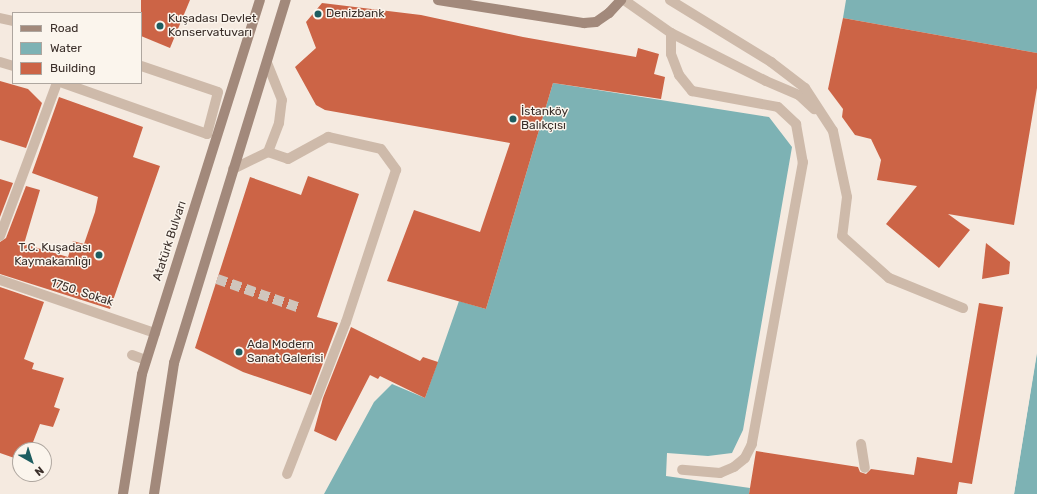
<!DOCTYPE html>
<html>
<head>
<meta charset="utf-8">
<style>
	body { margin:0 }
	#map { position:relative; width:1037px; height:494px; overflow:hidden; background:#f5eae0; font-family:Rubik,sans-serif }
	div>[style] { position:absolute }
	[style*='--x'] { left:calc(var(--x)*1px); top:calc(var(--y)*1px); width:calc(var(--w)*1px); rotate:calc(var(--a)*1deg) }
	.water>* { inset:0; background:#7db2b4 }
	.pier>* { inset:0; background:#f5eae0 }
	.building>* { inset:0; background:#cc6446 }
	.street-tunnel>* { height:10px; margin-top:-5px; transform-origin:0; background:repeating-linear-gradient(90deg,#d0c5bc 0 10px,transparent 0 15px) }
	.lane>* { height:10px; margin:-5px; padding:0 5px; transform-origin:5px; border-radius:5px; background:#cebaaa }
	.street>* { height:10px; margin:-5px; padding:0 5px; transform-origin:5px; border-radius:5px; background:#cebaaa }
	.secondary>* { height:10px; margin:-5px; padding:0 5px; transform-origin:5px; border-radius:5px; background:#a2897b }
	.dots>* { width:11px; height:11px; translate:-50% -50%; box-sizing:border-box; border:2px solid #fbf5ed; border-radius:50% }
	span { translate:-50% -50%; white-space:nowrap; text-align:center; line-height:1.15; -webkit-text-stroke:3px #fbf5ed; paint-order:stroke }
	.poi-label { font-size:12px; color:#3b2f2a }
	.left { translate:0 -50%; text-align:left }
	.right { translate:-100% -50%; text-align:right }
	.street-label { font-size:12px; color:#3b2f2a }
	.legend { position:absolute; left:12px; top:12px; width:130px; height:72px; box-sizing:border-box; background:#fbf5ed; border:1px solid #aea69f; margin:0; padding:5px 7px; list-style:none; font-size:12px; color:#3b2f2a }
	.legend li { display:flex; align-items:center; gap:8px; height:20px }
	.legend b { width:20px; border:1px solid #aea69f }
	.north { position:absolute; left:12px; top:442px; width:40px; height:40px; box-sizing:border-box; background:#fbf5ed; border:1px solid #aea69f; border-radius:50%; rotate:141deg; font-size:11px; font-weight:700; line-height:16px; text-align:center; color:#3b2f2a }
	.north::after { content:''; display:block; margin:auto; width:14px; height:18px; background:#1d5d60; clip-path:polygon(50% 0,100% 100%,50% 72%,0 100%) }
</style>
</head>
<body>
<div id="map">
	<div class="water">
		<div style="clip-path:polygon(846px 0,1037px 0,1037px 53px,843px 18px)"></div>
		<div style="clip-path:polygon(553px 83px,769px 117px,792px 147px,743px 430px,732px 453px,708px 456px,667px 453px,666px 476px,750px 488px,749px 494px,324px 494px,374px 402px,392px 384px,425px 398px,459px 301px,486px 309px)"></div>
		<div style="clip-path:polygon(1037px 353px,1037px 494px,1014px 494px)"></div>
	</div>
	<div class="pier">
		<div style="clip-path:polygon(1037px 351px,1014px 494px,1012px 494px,1035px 353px)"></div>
	</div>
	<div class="building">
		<div style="clip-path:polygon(141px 0,190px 0,170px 48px,141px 36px)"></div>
		<div style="clip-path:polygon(322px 3px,421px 15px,523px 37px,636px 57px,638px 48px,659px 54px,654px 74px,665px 77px,661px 99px,553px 83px,486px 309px,387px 281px,414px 210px,480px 232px,510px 143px,325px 110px,316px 105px,295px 67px,316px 48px,306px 22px)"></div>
		<div style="clip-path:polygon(843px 18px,1037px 53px,1037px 88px,1014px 225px,948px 214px,970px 230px,939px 268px,886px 224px,917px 186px,877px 180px,881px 160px,871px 139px,855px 135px,842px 117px,843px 109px,828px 89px)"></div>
		<div style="clip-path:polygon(0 81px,28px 89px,42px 103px,26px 148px,0 140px)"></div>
		<div style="clip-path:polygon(59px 97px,143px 127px,133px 157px,160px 166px,110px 309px,0 274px,0 242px,6px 238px,26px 186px,40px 190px,24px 244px,68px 257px,73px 241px,84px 244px,95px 212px,98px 197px,32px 173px)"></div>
		<div style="clip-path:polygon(308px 176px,359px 194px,317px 317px,338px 323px,311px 395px,243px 372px,195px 348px,250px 177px,301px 195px)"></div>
		<div style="clip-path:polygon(0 179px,13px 183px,0 217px)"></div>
		<div style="clip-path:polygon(986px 243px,1010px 262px,1009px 274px,982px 279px)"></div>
		<div style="clip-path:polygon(0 287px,44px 302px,24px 359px,34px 363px,32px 369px,64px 378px,54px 407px,60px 409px,53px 427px,40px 424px,30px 450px,20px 450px,20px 460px,0 453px)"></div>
		<div style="clip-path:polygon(979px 303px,1003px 307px,972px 484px,959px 482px,957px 494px,749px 494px,756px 451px,858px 467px,860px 472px,866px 474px,871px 469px,914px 475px,917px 457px,952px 463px)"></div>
		<div style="clip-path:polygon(351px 327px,420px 361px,423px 357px,438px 362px,425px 398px,380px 376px,378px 379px,370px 375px,336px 441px,314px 431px,323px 398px)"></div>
	</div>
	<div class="street-tunnel">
		<div style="--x:217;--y:279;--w:88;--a:19.3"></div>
	</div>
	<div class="lane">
		<div style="--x:624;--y:0;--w:57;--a:35.1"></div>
		<div style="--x:671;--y:33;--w:106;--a:26.8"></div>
		<div style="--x:766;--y:81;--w:36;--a:23"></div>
		<div style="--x:799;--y:95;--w:21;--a:43"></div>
		<div style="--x:670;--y:0;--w:119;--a:31.5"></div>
		<div style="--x:771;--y:62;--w:43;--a:37.4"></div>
		<div style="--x:805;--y:88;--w:51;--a:56.9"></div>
		<div style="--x:833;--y:131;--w:67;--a:78"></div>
		<div style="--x:847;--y:197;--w:39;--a:97"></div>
		<div style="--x:842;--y:236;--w:63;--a:41.8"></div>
		<div style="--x:889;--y:278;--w:80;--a:22.1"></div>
		<div style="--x:671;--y:33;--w:21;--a:90"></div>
		<div style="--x:671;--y:54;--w:22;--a:69"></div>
		<div style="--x:679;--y:75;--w:21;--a:51"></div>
		<div style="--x:692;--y:91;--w:87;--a:10.5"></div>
		<div style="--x:778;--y:107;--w:25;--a:43"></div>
		<div style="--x:796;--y:124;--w:39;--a:80"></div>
		<div style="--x:803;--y:162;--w:287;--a:100.3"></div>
		<div style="--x:752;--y:444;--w:16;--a:117"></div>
		<div style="--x:745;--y:458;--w:14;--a:141"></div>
		<div style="--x:734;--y:467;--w:15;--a:157"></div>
		<div style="--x:720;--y:473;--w:38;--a:-175"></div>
		<div style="--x:233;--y:169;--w:39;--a:-26"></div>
		<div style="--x:268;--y:152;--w:31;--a:-69"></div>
		<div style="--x:279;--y:123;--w:23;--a:-83"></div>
		<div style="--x:282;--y:100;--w:40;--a:-112"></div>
		<div style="--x:132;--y:355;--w:15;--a:20"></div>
		<div style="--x:861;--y:444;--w:24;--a:81"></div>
	</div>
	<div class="street">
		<div style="--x:0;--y:18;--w:13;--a:13"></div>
		<div style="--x:0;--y:62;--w:14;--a:17"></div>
		<div style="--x:63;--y:83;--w:153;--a:19.5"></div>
		<div style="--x:207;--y:134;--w:43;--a:-75.3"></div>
		<div style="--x:218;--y:92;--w:81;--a:-161.3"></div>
		<div style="--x:268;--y:152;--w:21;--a:19"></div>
		<div style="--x:288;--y:159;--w:46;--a:-28.8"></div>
		<div style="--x:328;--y:137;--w:54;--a:12.8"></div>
		<div style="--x:381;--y:149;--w:26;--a:54"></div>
		<div style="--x:396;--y:170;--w:160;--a:108.2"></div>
		<div style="--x:346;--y:322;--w:163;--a:111.2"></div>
		<div style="--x:0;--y:236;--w:163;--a:-69.6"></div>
		<div style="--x:0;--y:280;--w:164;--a:18.9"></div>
	</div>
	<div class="secondary">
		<div style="--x:438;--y:0;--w:148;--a:9"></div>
		<div style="--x:584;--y:23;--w:12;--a:-5"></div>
		<div style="--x:596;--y:22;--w:16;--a:-35"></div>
		<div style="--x:609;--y:13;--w:18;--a:-47"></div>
		<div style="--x:123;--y:494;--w:121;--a:-81"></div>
		<div style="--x:142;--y:374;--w:392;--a:-72.5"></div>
		<div style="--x:154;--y:494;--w:133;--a:-81.3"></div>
		<div style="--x:174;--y:363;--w:380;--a:-72.9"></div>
	</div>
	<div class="dots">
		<div style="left:318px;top:14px;background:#1d5d60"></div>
		<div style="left:160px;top:26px;background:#1d5d60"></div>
		<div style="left:513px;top:119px;background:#1d5d60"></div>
		<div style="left:99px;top:255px;background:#1d5d60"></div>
		<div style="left:239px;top:352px;background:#1d5d60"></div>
	</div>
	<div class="poi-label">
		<span class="left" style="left:326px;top:14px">Denizbank</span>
		<span class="left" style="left:168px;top:26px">Kuşadası Devlet<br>Konservatuvarı</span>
		<span class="left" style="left:521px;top:119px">İstanköy<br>Balıkçısı</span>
		<span class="right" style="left:91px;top:255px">T.C. Kuşadası<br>Kaymakamlığı</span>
		<span class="left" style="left:247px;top:352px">Ada Modern<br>Sanat Galerisi</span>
	</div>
	<div class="street-label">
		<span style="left:170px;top:241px;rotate:-72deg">Atatürk Bulvarı</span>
		<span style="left:82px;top:293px;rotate:18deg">1750. Sokak</span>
	</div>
	<ul class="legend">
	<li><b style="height:5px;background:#a2897b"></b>Road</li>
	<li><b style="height:11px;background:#7db2b4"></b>Water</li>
	<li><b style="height:11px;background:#cc6446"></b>Building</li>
	</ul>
	<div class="north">N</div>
</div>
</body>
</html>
